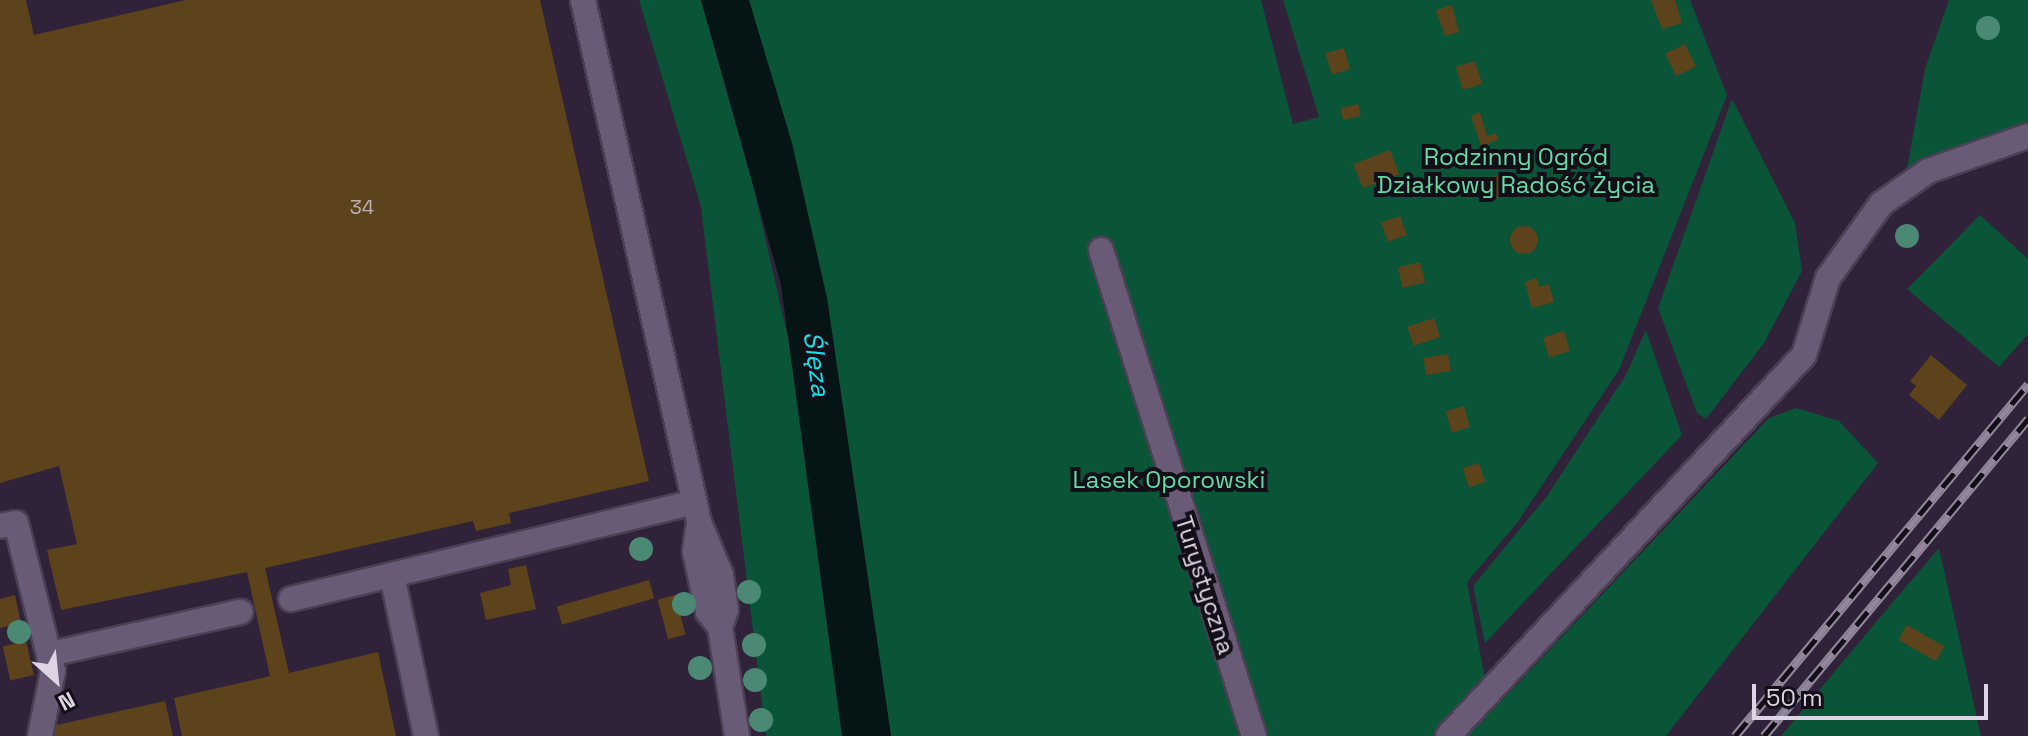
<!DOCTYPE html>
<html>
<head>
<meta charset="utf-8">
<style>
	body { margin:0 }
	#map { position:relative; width:2028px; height:736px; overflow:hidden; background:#2f2239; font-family:"Space Grotesk",sans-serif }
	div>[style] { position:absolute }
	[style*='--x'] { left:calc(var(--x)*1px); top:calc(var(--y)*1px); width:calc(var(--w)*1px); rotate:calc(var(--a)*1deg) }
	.green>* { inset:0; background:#0a5537 }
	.water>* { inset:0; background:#051515 }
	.building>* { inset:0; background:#5d431b; transform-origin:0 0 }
	.round { border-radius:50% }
	.roads { filter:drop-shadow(2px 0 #4a4053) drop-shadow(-2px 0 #4a4053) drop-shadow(0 2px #4a4053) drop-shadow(0 -2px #4a4053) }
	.minor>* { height:24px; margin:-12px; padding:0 12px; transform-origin:12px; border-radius:12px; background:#695b76 }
	.rail>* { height:9px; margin-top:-4.5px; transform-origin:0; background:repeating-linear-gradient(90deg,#140e19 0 18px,#93889b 0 36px); box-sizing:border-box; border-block:2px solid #93889b }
	.trees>* { width:24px; height:24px; margin:-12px; border-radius:50%; background:#4b8974 }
	span { translate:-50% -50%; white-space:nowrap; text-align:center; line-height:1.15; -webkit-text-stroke:8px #140e19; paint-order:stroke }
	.number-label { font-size:20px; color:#bdb0b2 }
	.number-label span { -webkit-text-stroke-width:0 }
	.park-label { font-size:24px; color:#62dea4 }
	.street-label { font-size:24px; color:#ddd5e4 }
	.water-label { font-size:26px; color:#13e3e4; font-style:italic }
	.north { position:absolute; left:16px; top:640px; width:80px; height:80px; -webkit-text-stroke:6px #140e19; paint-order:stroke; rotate:153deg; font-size:22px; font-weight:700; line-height:32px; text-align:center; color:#ddd5e4 }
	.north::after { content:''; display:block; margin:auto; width:28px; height:36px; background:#ddd5e4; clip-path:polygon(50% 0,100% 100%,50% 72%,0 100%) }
	.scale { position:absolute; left:1752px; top:684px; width:236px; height:36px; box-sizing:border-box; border:4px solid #ddd5e4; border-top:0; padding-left:10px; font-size:24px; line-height:28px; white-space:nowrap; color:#ddd5e4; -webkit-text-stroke:6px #140e19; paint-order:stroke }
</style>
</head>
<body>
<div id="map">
	<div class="green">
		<div style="clip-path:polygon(639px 0,701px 0,737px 115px,796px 373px,842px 736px,766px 736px,701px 207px)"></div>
		<div style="clip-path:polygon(749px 0,1261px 0,1293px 124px,1319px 117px,1283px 0,1690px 0,1727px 95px,1619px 370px,1517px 523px,1467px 582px,1491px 712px,1769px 418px,1796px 408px,1839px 421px,1878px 463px,1666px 736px,891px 736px,827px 298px)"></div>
		<div style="clip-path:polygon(1949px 0,2028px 0,2028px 129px,1906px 174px,1925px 69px)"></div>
		<div style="clip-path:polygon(1732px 99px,1795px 223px,1802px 271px,1764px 343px,1706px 419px,1697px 413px,1658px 308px)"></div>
		<div style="clip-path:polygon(1980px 215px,2028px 259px,2028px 334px,1999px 367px,1907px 289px)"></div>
		<div style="clip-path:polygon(1646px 330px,1682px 435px,1485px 643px,1473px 586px,1547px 496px,1626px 375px)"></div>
		<div style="clip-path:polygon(1939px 548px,1981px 736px,1781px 736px,1881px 616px)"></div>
	</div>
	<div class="water">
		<div style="clip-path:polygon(701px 0,749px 0,792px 143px,827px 298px,891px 736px,842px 736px,781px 285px)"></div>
	</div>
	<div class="building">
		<div style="clip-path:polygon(0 0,26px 0,34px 35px,186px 0,540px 0,649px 481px,509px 513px,511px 523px,476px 531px,473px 521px,265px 568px,289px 673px,378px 652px,396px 736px,182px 736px,174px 698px,270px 676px,247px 572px,61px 610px,47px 550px,77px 544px,59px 466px,0 483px)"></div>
		<div style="clip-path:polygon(1651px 0,1675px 0,1682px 23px,1662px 29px)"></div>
		<div style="clip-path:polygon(1452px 5px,1459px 32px,1445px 36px,1436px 10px)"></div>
		<div style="left:1685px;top:44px;width:25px;height:22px;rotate:64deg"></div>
		<div style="left:1344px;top:48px;width:22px;height:19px;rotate:74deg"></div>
		<div style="left:1475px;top:61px;width:24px;height:20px;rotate:73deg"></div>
		<div style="left:1358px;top:104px;width:12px;height:18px;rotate:76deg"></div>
		<div style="clip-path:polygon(1480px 112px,1487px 136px,1496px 133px,1498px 140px,1481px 146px,1471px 116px)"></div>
		<div style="left:1390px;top:150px;width:26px;height:39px;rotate:69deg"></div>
		<div style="left:1512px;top:171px;width:22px;height:27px;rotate:74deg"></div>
		<div style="left:1400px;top:216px;width:20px;height:20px;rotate:70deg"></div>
		<div class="round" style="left:1510px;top:226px;width:28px;height:28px"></div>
		<div style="left:1420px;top:262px;width:21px;height:23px;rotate:76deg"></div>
		<div style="clip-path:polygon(1537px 278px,1539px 287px,1549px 284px,1554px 302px,1532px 308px,1525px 282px)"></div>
		<div style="left:1434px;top:318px;width:20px;height:28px;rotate:72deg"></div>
		<div style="left:1564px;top:331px;width:21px;height:22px;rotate:73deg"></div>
		<div style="left:1448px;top:354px;width:17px;height:25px;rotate:80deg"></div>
		<div style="clip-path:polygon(1931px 355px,1967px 385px,1939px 420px,1909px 395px,1916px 386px,1910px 381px)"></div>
		<div style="left:1464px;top:406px;width:22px;height:19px;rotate:74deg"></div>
		<div style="left:1479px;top:463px;width:20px;height:17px;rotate:72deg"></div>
		<div style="clip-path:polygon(526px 565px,536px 609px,486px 620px,480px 593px,511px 585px,508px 569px)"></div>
		<div style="left:649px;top:580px;width:19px;height:96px;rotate:74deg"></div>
		<div style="clip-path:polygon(15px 595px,21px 623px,0 628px,0 599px)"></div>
		<div style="left:675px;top:595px;width:41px;height:18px;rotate:75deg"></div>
		<div style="left:1907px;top:625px;width:43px;height:17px;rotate:30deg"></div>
		<div style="left:26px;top:641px;width:35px;height:24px;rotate:77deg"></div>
		<div style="clip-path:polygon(165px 701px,173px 736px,54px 736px,52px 726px)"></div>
	</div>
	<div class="roads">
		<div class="minor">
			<div style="--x:583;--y:0;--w:535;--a:77.47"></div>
			<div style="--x:699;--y:522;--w:57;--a:67.5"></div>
			<div style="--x:721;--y:575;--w:35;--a:82"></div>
			<div style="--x:726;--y:610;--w:18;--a:109"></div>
			<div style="--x:1101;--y:250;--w:510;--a:72.53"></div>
			<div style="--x:699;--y:522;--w:30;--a:98"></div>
			<div style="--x:695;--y:552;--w:61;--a:77.8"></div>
			<div style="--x:708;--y:612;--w:19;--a:51"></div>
			<div style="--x:720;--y:627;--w:110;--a:81.1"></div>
			<div style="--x:0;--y:526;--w:16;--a:-11"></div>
			<div style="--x:16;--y:523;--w:153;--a:76"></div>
			<div style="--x:53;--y:671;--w:66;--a:101.3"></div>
			<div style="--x:392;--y:575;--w:165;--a:78.1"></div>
			<div style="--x:291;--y:599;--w:415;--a:-13.5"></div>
			<div style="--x:50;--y:654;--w:195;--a:-12.5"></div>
			<div style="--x:1448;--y:736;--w:521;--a:-46.94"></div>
			<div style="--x:1804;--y:355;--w:81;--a:-72.7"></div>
			<div style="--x:1828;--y:278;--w:91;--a:-54.4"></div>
			<div style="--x:1881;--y:204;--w:57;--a:-35.1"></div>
			<div style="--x:1928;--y:171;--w:106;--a:-19.3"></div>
		</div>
	</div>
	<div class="rail">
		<div style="--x:1735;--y:736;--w:458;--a:-50.2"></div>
		<div style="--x:1764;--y:736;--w:413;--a:-50.2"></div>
	</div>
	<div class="trees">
		<div style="left:1988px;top:28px"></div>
		<div style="left:1907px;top:236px"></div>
		<div style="left:641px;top:549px"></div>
		<div style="left:749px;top:592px"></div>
		<div style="left:684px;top:604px"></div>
		<div style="left:19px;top:632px"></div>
		<div style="left:754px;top:645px"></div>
		<div style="left:700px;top:668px"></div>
		<div style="left:755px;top:680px"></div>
		<div style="left:761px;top:720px"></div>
	</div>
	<div class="number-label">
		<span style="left:362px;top:207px">34</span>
	</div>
	<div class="park-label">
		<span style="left:1516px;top:171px">Rodzinny Ogród<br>Działkowy Radość Życia</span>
		<span style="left:1169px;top:480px">Lasek Oporowski</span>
	</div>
	<div class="street-label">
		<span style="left:1205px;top:585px;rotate:72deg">Turystyczna</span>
	</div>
	<div class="water-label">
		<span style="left:816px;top:364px;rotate:82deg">Ślęza</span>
	</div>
	<div class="north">N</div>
	<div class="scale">50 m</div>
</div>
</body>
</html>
